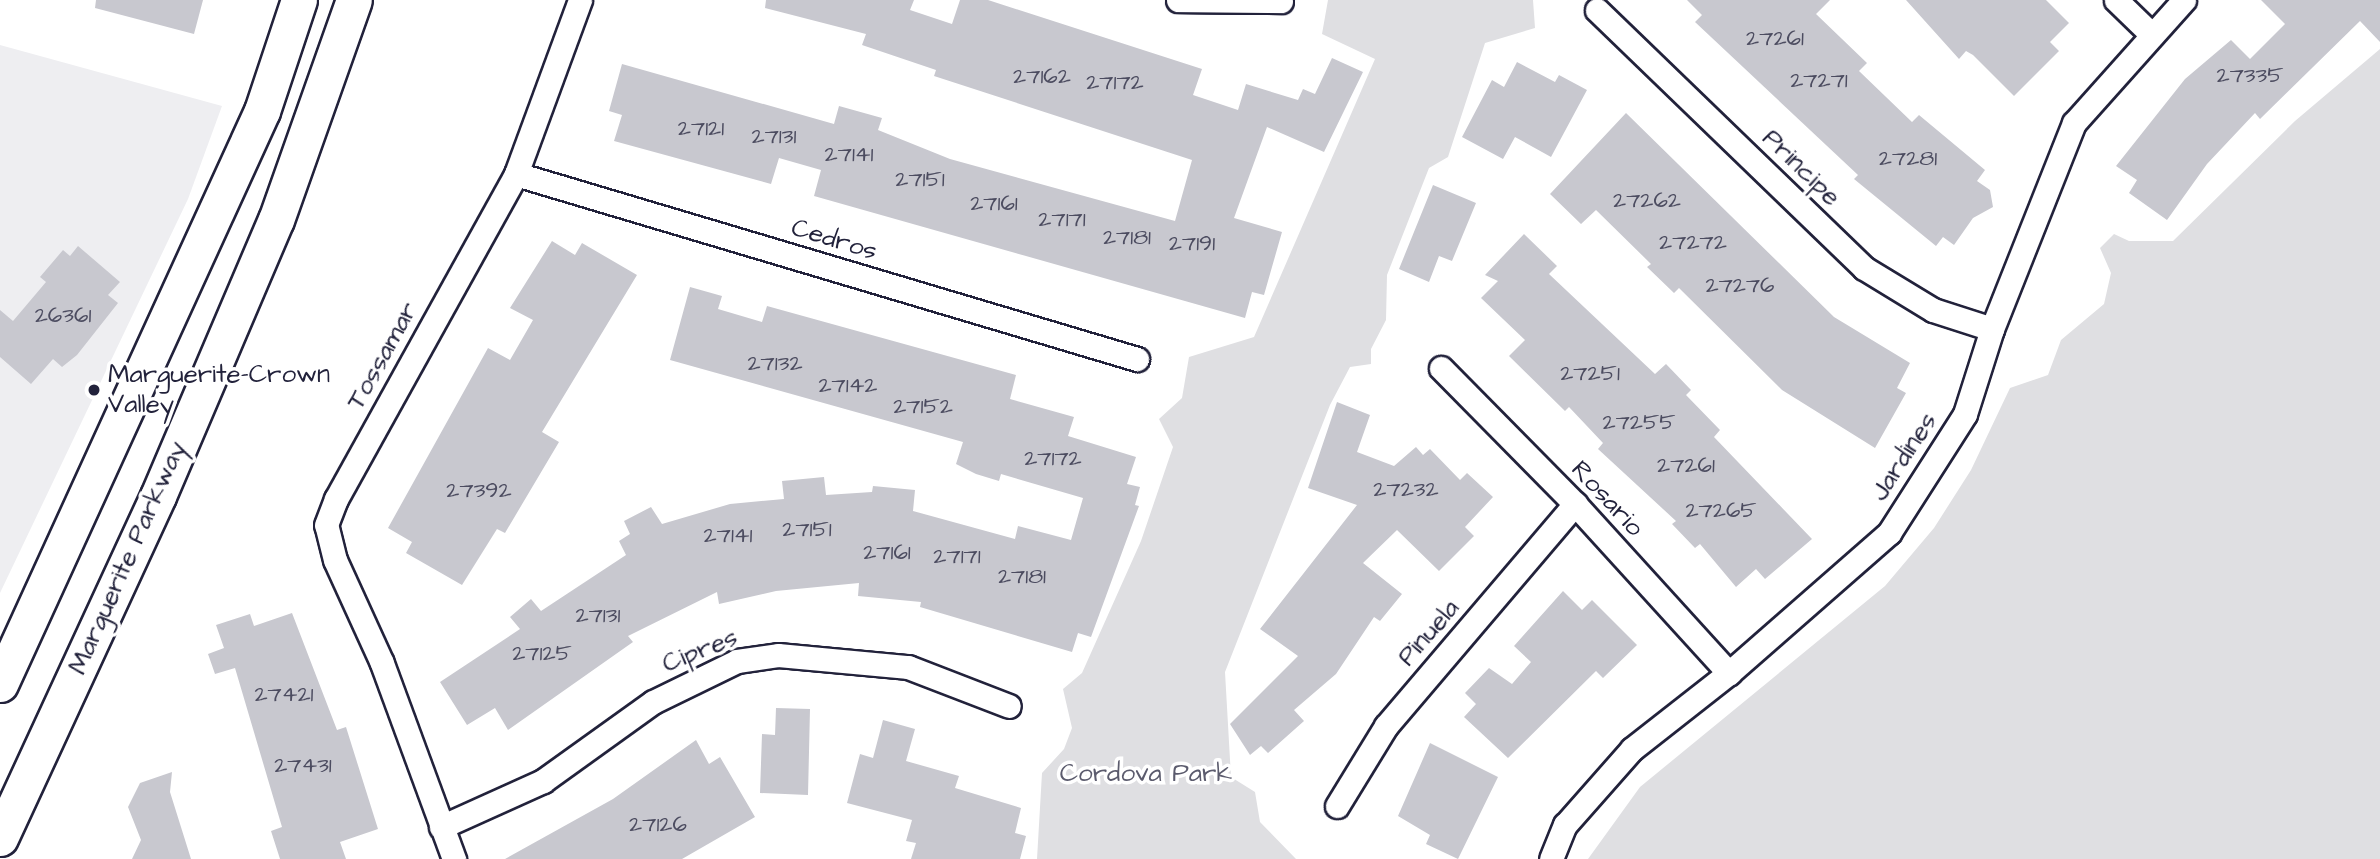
<!DOCTYPE html>
<html>
<head>
<meta charset="utf-8">
<style>
	body { margin:0 }
	#map { position:relative; width:2380px; height:859px; overflow:hidden; background:#fff; font-family:"Architects Daughter",sans-serif }
	div>[style] { position:absolute }
	[style*='--x'] { left:calc(var(--x)*1px); top:calc(var(--y)*1px); width:calc(var(--w)*1px); rotate:calc(var(--a)*1deg) }
	.built>* { inset:0; background:#eeeef1 }
	.green>* { inset:0; background:#dfdfe2 }
	.building>* { inset:0; background:#c8c8cf }
	.roads { filter:drop-shadow(2px 0 #22223b) drop-shadow(-2px 0 #22223b) drop-shadow(0 2px #22223b) drop-shadow(0 -2px #22223b) }
	.street>* { height:23px; margin:-11.5px; padding:0 11.5px; transform-origin:11.5px; border-radius:11.5px; background:#fff }
	.primary>* { height:35px; margin:-17.5px; padding:0 17.5px; transform-origin:17.5px; border-radius:17.5px; background:#fff }
	.dots>* { width:19px; height:19px; translate:-50% -50%; box-sizing:border-box; border:4px solid #fff; border-radius:50% }
	span { translate:-50% -50%; white-space:nowrap; text-align:center; line-height:1.15; -webkit-text-stroke:7px #fff; paint-order:stroke }
	.number-label { font-size:23px; color:#4c4c60 }
	.number-label span { -webkit-text-stroke-width:0 }
	.street-label { font-size:26px; color:#22223b }
	.poi-label { font-size:26px; color:#22223b }
	.left { translate:0 -50%; text-align:left }
	.park-label { font-size:26px; color:#5b5b6d }
</style>
</head>
<body>
<div id="map">
	<div class="built">
		<div style="clip-path:polygon(0 45px,222px 106px,188px 199px,0 593px)"></div>
	</div>
	<div class="green">
		<div style="clip-path:polygon(1328px 0,1533px 0,1535px 28px,1485px 43px,1448px 157px,1429px 168px,1387px 275px,1386px 320px,1371px 349px,1371px 364px,1350px 367px,1330px 405px,1225px 672px,1231px 777px,1255px 792px,1260px 822px,1296px 859px,1037px 859px,1042px 773px,1064px 749px,1072px 728px,1063px 689px,1082px 673px,1141px 541px,1173px 447px,1159px 419px,1182px 398px,1189px 357px,1254px 337px,1375px 59px,1322px 34px)"></div>
		<div style="clip-path:polygon(2380px 49px,2380px 859px,1588px 859px,1640px 787px,1885px 586px,1934px 528px,1971px 470px,2010px 388px,2048px 375px,2061px 340px,2104px 304px,2111px 273px,2100px 248px,2114px 234px,2129px 241px,2173px 241px,2295px 121px)"></div>
	</div>
	<div class="building">
		<div style="clip-path:polygon(96px 0,203px 0,194px 34px,95px 8px)"></div>
		<div style="clip-path:polygon(766px 0,914px 0,910px 10px,952px 24px,960px 0,988px 0,1202px 69px,1193px 95px,1238px 110px,1246px 84px,1298px 100px,1303px 89px,1315px 94px,1332px 58px,1363px 72px,1324px 152px,1267px 127px,1234px 218px,1282px 232px,1264px 295px,1252px 292px,1245px 318px,814px 196px,821px 170px,779px 158px,771px 184px,614px 141px,622px 115px,609px 111px,622px 64px,834px 124px,839px 106px,882px 118px,878px 130px,950px 159px,1175px 221px,1192px 160px,934px 76px,936px 70px,862px 45px,866px 34px,765px 8px)"></div>
		<div style="clip-path:polygon(1687px 0,1830px 0,1816px 14px,1867px 63px,1859px 71px,1912px 122px,1919px 115px,1985px 170px,1977px 181px,1990px 190px,1993px 207px,1973px 218px,1954px 245px,1943px 237px,1936px 246px,1854px 179px,1858px 175px,1695px 22px,1702px 15px)"></div>
		<div style="clip-path:polygon(1906px 0,2046px 0,2069px 23px,2050px 42px,2059px 51px,2014px 96px,1973px 55px,1966px 51px,1959px 59px)"></div>
		<div style="clip-path:polygon(2261px 0,2380px 0,2380px 42px,2360px 21px,2260px 119px,2255px 113px,2207px 164px,2167px 220px,2129px 193px,2137px 180px,2116px 166px,2185px 79px,2231px 40px,2250px 59px,2285px 24px)"></div>
		<div style="clip-path:polygon(1517px 62px,1555px 82px,1559px 75px,1587px 90px,1551px 157px,1515px 137px,1503px 159px,1462px 137px,1492px 80px,1504px 87px)"></div>
		<div style="clip-path:polygon(1626px 113px,1834px 317px,1910px 363px,1897px 388px,1906px 393px,1875px 448px,1782px 390px,1679px 288px,1674px 293px,1647px 267px,1651px 264px,1596px 210px,1581px 224px,1550px 194px)"></div>
		<div style="clip-path:polygon(1433px 185px,1476px 203px,1452px 261px,1439px 256px,1429px 282px,1399px 269px)"></div>
		<div style="clip-path:polygon(1524px 234px,1557px 266px,1549px 274px,1655px 374px,1666px 364px,1691px 390px,1686px 395px,1720px 430px,1714px 437px,1812px 539px,1765px 579px,1756px 569px,1736px 587px,1700px 544px,1695px 548px,1672px 524px,1676px 521px,1598px 449px,1603px 443px,1569px 407px,1565px 411px,1509px 356px,1525px 340px,1481px 298px,1498px 281px,1485px 275px)"></div>
		<div style="clip-path:polygon(552px 241px,575px 255px,582px 243px,637px 275px,542px 432px,559px 442px,505px 533px,497px 529px,462px 585px,406px 553px,412px 542px,388px 528px,488px 348px,510px 360px,533px 320px,510px 308px)"></div>
		<div style="clip-path:polygon(78px 246px,120px 282px,108px 295px,118px 303px,77px 355px,62px 367px,53px 359px,31px 384px,0 357px,0 310px,13px 321px,46px 282px,40px 277px,63px 250px,70px 256px)"></div>
		<div style="clip-path:polygon(690px 287px,722px 296px,718px 309px,762px 322px,767px 306px,1016px 375px,1010px 399px,1074px 417px,1068px 436px,1136px 457px,1127px 484px,1140px 487px,1135px 505px,1139px 506px,1091px 637px,1078px 633px,1072px 652px,920px 607px,921px 602px,858px 596px,859px 583px,776px 591px,719px 604px,717px 592px,628px 636px,633px 642px,508px 730px,495px 708px,467px 725px,440px 682px,520px 629px,510px 617px,531px 599px,541px 611px,626px 555px,619px 541px,630px 534px,624px 521px,651px 507px,662px 524px,730px 504px,784px 499px,782px 481px,824px 477px,826px 495px,872px 492px,873px 486px,915px 490px,913px 511px,1015px 539px,1018px 526px,1071px 540px,1083px 498px,1001px 474px,999px 481px,976px 474px,956px 464px,963px 442px,670px 360px)"></div>
		<div style="clip-path:polygon(1337px 402px,1370px 415px,1357px 452px,1394px 466px,1416px 447px,1423px 455px,1430px 449px,1460px 480px,1467px 473px,1493px 497px,1465px 527px,1474px 536px,1439px 571px,1397px 530px,1363px 563px,1402px 594px,1380px 621px,1374px 617px,1336px 674px,1294px 710px,1304px 721px,1268px 753px,1261px 746px,1250px 755px,1230px 724px,1298px 656px,1260px 629px,1357px 505px,1308px 488px)"></div>
		<div style="clip-path:polygon(1563px 591px,1582px 610px,1592px 600px,1637px 645px,1603px 678px,1596px 671px,1508px 758px,1464px 717px,1476px 704px,1465px 693px,1489px 668px,1512px 684px,1531px 662px,1514px 646px)"></div>
		<div style="clip-path:polygon(292px 613px,337px 730px,346px 727px,378px 829px,340px 842px,346px 859px,280px 859px,271px 831px,282px 827px,235px 668px,215px 674px,208px 654px,224px 648px,216px 625px,250px 614px,254px 626px)"></div>
		<div style="clip-path:polygon(776px 708px,810px 709px,808px 795px,760px 793px,762px 734px,775px 735px)"></div>
		<div style="clip-path:polygon(883px 720px,915px 729px,906px 761px,959px 776px,955px 788px,1021px 808px,1015px 833px,1026px 836px,1020px 859px,911px 859px,916px 843px,906px 841px,912px 820px,847px 803px,860px 754px,873px 758px)"></div>
		<div style="clip-path:polygon(696px 740px,709px 764px,720px 757px,755px 817px,682px 859px,505px 859px,613px 799px)"></div>
		<div style="clip-path:polygon(1430px 743px,1498px 777px,1458px 859px,1426px 844px,1430px 835px,1398px 816px)"></div>
		<div style="clip-path:polygon(172px 772px,170px 792px,191px 859px,132px 859px,141px 840px,128px 807px,140px 783px)"></div>
	</div>
	<div class="roads">
		<div class="street">
			<div style="--x:1178;--y:0;--w:103;--a:0.6"></div>
			<div style="--x:2116;--y:0;--w:47;--a:44.1"></div>
			<div style="--x:1597;--y:10;--w:371;--a:44"></div>
			<div style="--x:1864;--y:268;--w:81;--a:31.3"></div>
			<div style="--x:1933;--y:310;--w:62;--a:17.9"></div>
			<div style="--x:516;--y:174;--w:648;--a:16.59"></div>
			<div style="--x:1441;--y:368;--w:191;--a:45.4"></div>
			<div style="--x:1575;--y:504;--w:229;--a:47.7"></div>
			<div style="--x:1337;--y:806;--w:94;--a:-58.5"></div>
			<div style="--x:1386;--y:726;--w:292;--a:-49.6"></div>
			<div style="--x:441;--y:827;--w:112;--a:-24.3"></div>
			<div style="--x:543;--y:781;--w:135;--a:-35.7"></div>
			<div style="--x:653;--y:702;--w:93;--a:-26"></div>
			<div style="--x:737;--y:661;--w:41;--a:-8.3"></div>
			<div style="--x:778;--y:655;--w:131;--a:5.3"></div>
			<div style="--x:908;--y:667;--w:108;--a:21.1"></div>
			<div style="--x:454;--y:859;--w:209;--a:-110.2"></div>
			<div style="--x:382;--y:663;--w:113;--a:-114.5"></div>
			<div style="--x:335;--y:560;--w:36;--a:-104"></div>
			<div style="--x:326;--y:525;--w:28;--a:-69"></div>
			<div style="--x:336;--y:499;--w:372;--a:-61"></div>
			<div style="--x:516;--y:174;--w:185;--a:-69.8"></div>
			<div style="--x:1551;--y:859;--w:37;--a:-68"></div>
			<div style="--x:1565;--y:825;--w:101;--a:-48.6"></div>
			<div style="--x:1632;--y:749;--w:123;--a:-38.1"></div>
			<div style="--x:1729;--y:673;--w:213;--a:-41.2"></div>
			<div style="--x:1889;--y:533;--w:141;--a:-57.4"></div>
			<div style="--x:1965;--y:414;--w:89;--a:-72.4"></div>
			<div style="--x:1992;--y:329;--w:222;--a:-68.3"></div>
			<div style="--x:2074;--y:123;--w:165;--a:-48.2"></div>
		</div>
		<div class="primary">
			<div style="--x:0;--y:684;--w:630;--a:-65.43"></div>
			<div style="--x:262;--y:111;--w:117;--a:-71.6"></div>
			<div style="--x:0;--y:838;--w:377;--a:-65.2"></div>
			<div style="--x:158;--y:496;--w:300;--a:-66.9"></div>
			<div style="--x:276;--y:220;--w:233;--a:-70.5"></div>
		</div>
	</div>
	<div class="dots">
		<div style="left:94px;top:390px;background:#22223b"></div>
	</div>
	<div class="number-label">
		<span style="left:1775px;top:38px">27261</span>
		<span style="left:2250px;top:75px">27335</span>
		<span style="left:1042px;top:76px">27162</span>
		<span style="left:1819px;top:80px">27271</span>
		<span style="left:1115px;top:82px">27172</span>
		<span style="left:701px;top:128px">27121</span>
		<span style="left:774px;top:136px">27131</span>
		<span style="left:849px;top:154px">27141</span>
		<span style="left:1908px;top:158px">27281</span>
		<span style="left:920px;top:179px">27151</span>
		<span style="left:1647px;top:200px">27262</span>
		<span style="left:994px;top:203px">27161</span>
		<span style="left:1062px;top:219px">27171</span>
		<span style="left:1127px;top:237px">27181</span>
		<span style="left:1693px;top:242px">27272</span>
		<span style="left:1192px;top:243px">27191</span>
		<span style="left:1740px;top:285px">27276</span>
		<span style="left:63px;top:315px">26361</span>
		<span style="left:775px;top:363px">27132</span>
		<span style="left:1590px;top:373px">27251</span>
		<span style="left:848px;top:385px">27142</span>
		<span style="left:923px;top:406px">27152</span>
		<span style="left:1639px;top:422px">27255</span>
		<span style="left:1053px;top:458px">27172</span>
		<span style="left:1686px;top:465px">27261</span>
		<span style="left:1406px;top:489px">27232</span>
		<span style="left:479px;top:490px">27392</span>
		<span style="left:1721px;top:510px">27265</span>
		<span style="left:807px;top:529px">27151</span>
		<span style="left:728px;top:535px">27141</span>
		<span style="left:887px;top:552px">27161</span>
		<span style="left:957px;top:556px">27171</span>
		<span style="left:1022px;top:576px">27181</span>
		<span style="left:598px;top:615px">27131</span>
		<span style="left:542px;top:653px">27125</span>
		<span style="left:284px;top:694px">27421</span>
		<span style="left:303px;top:765px">27431</span>
		<span style="left:658px;top:824px">27126</span>
	</div>
	<div class="street-label">
		<span style="left:1801px;top:168px;rotate:44deg">Principe</span>
		<span style="left:834px;top:240px;rotate:17deg">Cedros</span>
		<span style="left:383px;top:356px;rotate:-61deg">Tossamar</span>
		<span style="left:1904px;top:457px;rotate:-57deg">Jardines</span>
		<span style="left:1607px;top:499px;rotate:47deg">Rosario</span>
		<span style="left:128px;top:558px;rotate:-66deg">Marguerite Parkway</span>
		<span style="left:1429px;top:633px;rotate:-49deg">Pinuela</span>
		<span style="left:700px;top:651px;rotate:-22deg">Cipres</span>
	</div>
	<div class="poi-label">
		<span class="left" style="left:108px;top:390px">Marguerite-Crown<br>Valley</span>
	</div>
	<div class="park-label">
		<span style="left:1146px;top:774px">Cordova Park</span>
	</div>
</div>
</body>
</html>
